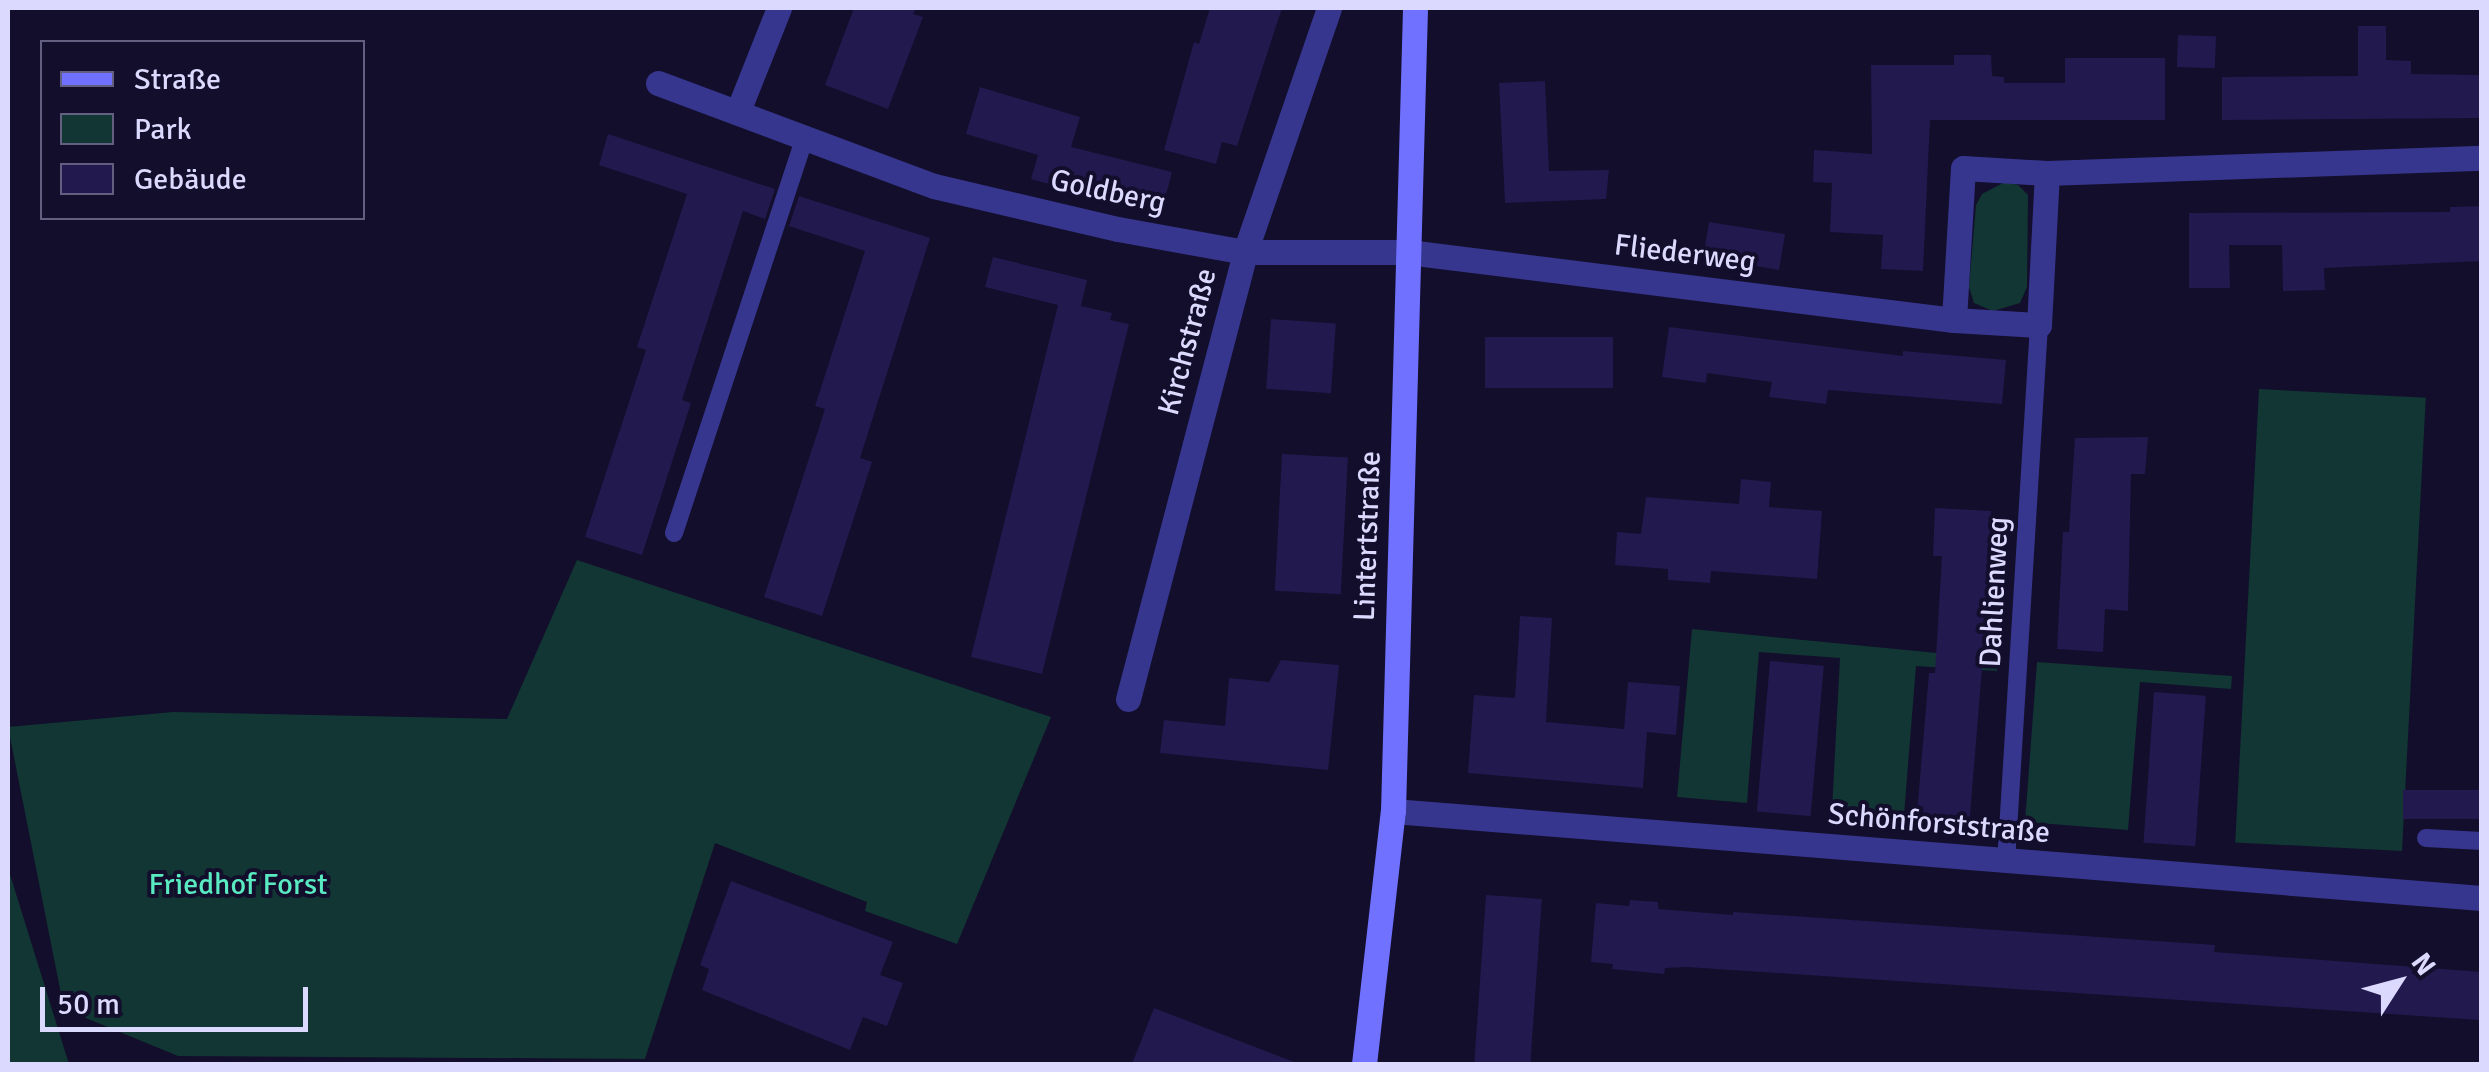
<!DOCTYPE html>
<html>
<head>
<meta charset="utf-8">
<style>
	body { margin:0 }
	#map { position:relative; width:2489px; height:1072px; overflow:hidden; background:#130e2b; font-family:Signika,sans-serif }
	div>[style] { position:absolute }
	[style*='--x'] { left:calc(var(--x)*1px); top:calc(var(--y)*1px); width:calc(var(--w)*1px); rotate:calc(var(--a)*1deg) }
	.green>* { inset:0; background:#113634; transform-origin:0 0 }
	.building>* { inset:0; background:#22194e; transform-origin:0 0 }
	.lane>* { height:18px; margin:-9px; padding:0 9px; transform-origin:9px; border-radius:9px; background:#36368e }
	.street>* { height:25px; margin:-12.5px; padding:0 12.5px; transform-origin:12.5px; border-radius:12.5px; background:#36368e }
	.secondary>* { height:25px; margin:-12.5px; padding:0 12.5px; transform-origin:12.5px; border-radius:12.5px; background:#7071ff }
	span { translate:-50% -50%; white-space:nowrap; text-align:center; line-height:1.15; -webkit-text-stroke:8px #130e2b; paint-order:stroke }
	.street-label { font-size:30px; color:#dcd9ff }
	.park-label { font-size:30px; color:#5aeac2 }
	.frame { position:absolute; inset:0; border:10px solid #dcd9ff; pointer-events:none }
	.legend { position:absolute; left:40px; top:40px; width:325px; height:180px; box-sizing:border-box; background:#130e2b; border:2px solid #635f80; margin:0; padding:12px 18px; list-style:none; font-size:30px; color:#dcd9ff }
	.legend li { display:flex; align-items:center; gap:20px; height:50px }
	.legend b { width:50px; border:2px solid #635f80 }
	.north { position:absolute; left:2349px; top:932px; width:100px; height:100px; -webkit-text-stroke:8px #130e2b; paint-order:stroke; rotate:54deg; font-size:28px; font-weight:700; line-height:40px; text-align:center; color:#dcd9ff }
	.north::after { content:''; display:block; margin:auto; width:35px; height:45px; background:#dcd9ff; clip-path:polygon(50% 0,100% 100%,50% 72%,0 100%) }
	.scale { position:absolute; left:40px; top:987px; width:268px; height:45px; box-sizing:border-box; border:5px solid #dcd9ff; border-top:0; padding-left:12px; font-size:30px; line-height:35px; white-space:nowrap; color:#dcd9ff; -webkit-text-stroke:8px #130e2b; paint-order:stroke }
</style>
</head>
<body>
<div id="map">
	<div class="green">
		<div style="clip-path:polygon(2005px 182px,2018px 185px,2028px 195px,2027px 287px,2020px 303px,1993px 311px,1974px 303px,1969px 287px,1976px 205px,1982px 194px)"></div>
		<div style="left:2259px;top:389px;width:167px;height:454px;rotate:3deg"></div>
		<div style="clip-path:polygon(577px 560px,1051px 717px,957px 944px,865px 911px,867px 902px,715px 843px,645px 1059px,178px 1056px,64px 1009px,8px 727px,173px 712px,507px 719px)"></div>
		<div style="clip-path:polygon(1692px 629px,1998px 659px,1997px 671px,1916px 666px,1904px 815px,1832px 810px,1840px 658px,1759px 652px,1747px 803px,1677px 797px)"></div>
		<div style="clip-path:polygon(2037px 662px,2232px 676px,2231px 689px,2140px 682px,2128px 830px,2025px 822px)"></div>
		<div style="clip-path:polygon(8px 868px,69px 1064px,8px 1064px)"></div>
	</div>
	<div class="building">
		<div style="clip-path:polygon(854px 8px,916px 8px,913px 14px,923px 17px,888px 109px,825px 85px)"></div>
		<div style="clip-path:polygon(1210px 8px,1282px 8px,1237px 146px,1222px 142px,1216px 164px,1164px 150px,1194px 42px,1199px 44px)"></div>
		<div style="clip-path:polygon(2358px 26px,2386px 26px,2386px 60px,2411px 61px,2411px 74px,2482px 75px,2482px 118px,2222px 120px,2222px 77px,2358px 76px)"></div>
		<div style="left:2178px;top:35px;width:38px;height:32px;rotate:2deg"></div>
		<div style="clip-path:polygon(1954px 55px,1991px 55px,1992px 76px,2004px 77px,2004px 83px,2065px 83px,2065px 58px,2165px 58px,2165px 120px,1930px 120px,1923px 271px,1881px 269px,1883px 235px,1830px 232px,1832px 183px,1813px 182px,1814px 150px,1872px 154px,1871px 65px,1954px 65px)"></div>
		<div style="clip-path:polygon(1545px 81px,1549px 171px,1609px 170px,1606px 199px,1505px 203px,1499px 83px)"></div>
		<div style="clip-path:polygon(980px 87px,1080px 117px,1071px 147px,1172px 172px,1164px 203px,1062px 178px,1060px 187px,1031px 179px,1038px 155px,966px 134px)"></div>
		<div style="clip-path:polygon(608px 134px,775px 189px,765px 219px,743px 211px,682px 400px,691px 403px,642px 555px,585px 537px,646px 350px,637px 347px,687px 194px,599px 165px)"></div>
		<div style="clip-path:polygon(799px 196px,930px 238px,860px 458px,872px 462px,822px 616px,764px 597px,825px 409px,815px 406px,865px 251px,789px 226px)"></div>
		<div style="clip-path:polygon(2482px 206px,2482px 261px,2324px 268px,2325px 290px,2283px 291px,2282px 245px,2229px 245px,2230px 288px,2189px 288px,2189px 213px,2450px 212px,2450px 207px)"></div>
		<div style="clip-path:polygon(1709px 222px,1785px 234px,1779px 270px,1756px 266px,1755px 271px,1703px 259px)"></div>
		<div style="clip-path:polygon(993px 257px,1087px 280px,1081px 306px,1112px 313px,1110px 320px,1129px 324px,1042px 674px,971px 657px,1058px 305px,985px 287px)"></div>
		<div style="left:1271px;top:319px;width:65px;height:70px;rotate:4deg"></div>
		<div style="clip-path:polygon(1669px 327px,1903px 356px,1903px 351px,2006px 360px,2002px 404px,1828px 390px,1826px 404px,1769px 397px,1772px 382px,1707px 373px,1706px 383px,1662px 377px)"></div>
		<div style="left:1485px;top:337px;width:128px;height:51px"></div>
		<div style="clip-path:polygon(2148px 437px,2145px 474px,2131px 474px,2128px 611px,2105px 609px,2103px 652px,2057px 649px,2063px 532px,2069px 532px,2075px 438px)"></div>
		<div style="left:1282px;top:454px;width:66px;height:137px;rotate:3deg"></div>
		<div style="clip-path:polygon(1741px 479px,1771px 482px,1769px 507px,1822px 511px,1817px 579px,1711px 571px,1710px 583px,1668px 580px,1668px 569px,1615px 565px,1617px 532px,1641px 534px,1646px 497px,1739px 504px)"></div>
		<div style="clip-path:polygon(1935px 508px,1991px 511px,1987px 591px,1993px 591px,1990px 645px,1984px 644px,1969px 828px,1916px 824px,1929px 673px,1935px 673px,1942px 556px,1933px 556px)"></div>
		<div style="clip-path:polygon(1520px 616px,1552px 618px,1546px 722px,1624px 729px,1628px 682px,1680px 686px,1676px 735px,1647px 732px,1643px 788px,1468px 773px,1474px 695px,1515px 698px)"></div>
		<div style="clip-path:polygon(1281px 660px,1339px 665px,1328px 770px,1160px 753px,1164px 720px,1225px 726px,1229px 678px,1269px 682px)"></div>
		<div style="left:1770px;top:661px;width:54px;height:151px;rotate:5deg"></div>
		<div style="left:2154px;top:692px;width:52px;height:151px;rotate:4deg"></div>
		<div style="left:2403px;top:790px;width:79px;height:29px"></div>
		<div style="clip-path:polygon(731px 881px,893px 942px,880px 975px,903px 983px,887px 1026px,863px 1017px,850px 1050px,702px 990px,709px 969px,700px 965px)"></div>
		<div style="left:1486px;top:895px;width:56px;height:169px;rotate:4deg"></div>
		<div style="clip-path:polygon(1630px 900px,1658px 902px,1658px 909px,1733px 915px,1733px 912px,2215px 945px,2214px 952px,2482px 972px,2480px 1020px,1687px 967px,1665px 968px,1664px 974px,1612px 969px,1613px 964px,1591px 962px,1596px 903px,1629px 906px)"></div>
		<div style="clip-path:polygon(1154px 1008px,1294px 1062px,1294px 1064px,1132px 1064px)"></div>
	</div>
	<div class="lane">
		<div style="--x:674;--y:533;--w:417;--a:-71.7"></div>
		<div style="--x:2426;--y:838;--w:56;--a:3.1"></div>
		<div style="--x:2006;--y:863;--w:539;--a:-86.49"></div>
	</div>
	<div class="street">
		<div style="--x:658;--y:83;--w:295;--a:20.5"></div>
		<div style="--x:934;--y:186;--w:189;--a:13.2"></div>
		<div style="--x:1118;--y:229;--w:129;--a:10.3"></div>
		<div style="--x:1245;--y:252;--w:163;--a:0"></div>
		<div style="--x:1408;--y:252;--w:550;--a:7.1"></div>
		<div style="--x:1954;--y:320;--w:85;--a:3.4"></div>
		<div style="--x:2039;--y:325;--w:152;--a:-87"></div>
		<div style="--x:2047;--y:173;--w:84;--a:-176.6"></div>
		<div style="--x:1963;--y:168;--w:152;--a:93.4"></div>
		<div style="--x:738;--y:111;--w:111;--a:-68.3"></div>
		<div style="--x:2047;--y:173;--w:435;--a:-2"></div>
		<div style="--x:1128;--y:699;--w:462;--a:-75.3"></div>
		<div style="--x:1245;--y:252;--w:258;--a:-71"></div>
		<div style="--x:1393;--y:811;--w:1092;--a:4.57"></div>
	</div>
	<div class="secondary">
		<div style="--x:1364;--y:1064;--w:255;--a:-83.5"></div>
		<div style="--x:1393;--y:811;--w:803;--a:-88.43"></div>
	</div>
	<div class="street-label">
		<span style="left:1108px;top:192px;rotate:12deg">Goldberg</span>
		<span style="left:1685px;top:254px;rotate:7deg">Fliederweg</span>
		<span style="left:1188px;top:342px;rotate:-75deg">Kirchstraße</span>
		<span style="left:1368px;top:536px;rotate:-88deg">Lintertstraße</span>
		<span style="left:1995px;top:592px;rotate:-87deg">Dahlienweg</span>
		<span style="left:1939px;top:824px;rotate:5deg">Schönforststraße</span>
	</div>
	<div class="park-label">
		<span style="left:238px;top:885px">Friedhof Forst</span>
	</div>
	<div class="frame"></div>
	<ul class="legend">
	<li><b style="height:12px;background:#7071ff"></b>Straße</li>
	<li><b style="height:28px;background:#113634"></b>Park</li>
	<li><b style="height:28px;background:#22194e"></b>Gebäude</li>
	</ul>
	<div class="north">N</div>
	<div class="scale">50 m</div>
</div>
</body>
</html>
